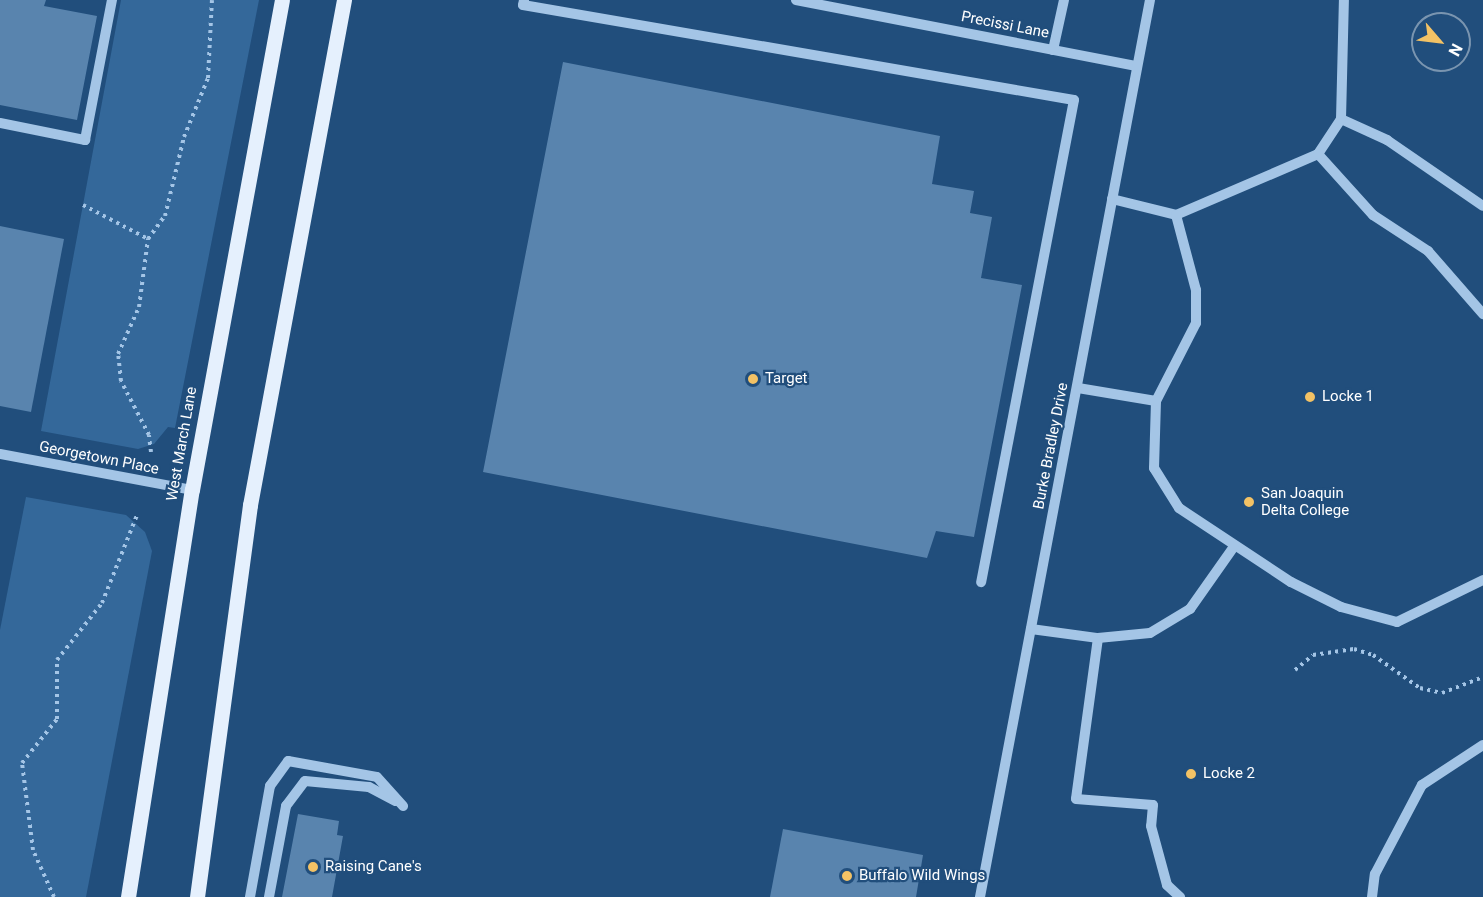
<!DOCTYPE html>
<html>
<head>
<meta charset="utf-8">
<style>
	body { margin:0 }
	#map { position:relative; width:1483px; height:897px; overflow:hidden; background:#214e7c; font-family:Roboto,sans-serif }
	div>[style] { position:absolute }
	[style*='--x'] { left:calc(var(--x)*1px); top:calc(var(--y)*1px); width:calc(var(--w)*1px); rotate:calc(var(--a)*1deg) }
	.green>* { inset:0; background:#34689a }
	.building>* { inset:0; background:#5984ae }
	.path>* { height:4px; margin-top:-2px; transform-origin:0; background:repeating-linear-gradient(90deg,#a4c5e6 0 3px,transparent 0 7.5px) }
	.minor>* { height:10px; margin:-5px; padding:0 5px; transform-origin:5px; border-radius:5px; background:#a4c5e6 }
	.major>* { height:15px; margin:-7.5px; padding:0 7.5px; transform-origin:7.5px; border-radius:7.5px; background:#e5f0fd }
	.dots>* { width:16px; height:16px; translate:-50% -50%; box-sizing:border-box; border:3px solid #214e7c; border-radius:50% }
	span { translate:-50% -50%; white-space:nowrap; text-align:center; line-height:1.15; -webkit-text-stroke:4.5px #214e7c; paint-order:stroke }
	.street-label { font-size:15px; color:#fff }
	.poi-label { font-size:15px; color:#fff }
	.left { translate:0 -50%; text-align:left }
	.north { position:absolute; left:1411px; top:12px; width:60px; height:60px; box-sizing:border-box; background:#214e7c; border:2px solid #7a95b0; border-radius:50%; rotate:118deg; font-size:16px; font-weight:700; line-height:24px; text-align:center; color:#fff }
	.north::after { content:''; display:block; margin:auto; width:21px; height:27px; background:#f3c265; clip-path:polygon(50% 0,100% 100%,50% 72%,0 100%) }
</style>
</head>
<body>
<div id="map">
	<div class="green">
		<div style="clip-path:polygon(121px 0,259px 0,175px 428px,168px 427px,154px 444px,138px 449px,41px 431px)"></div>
		<div style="clip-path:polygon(26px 497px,126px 515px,145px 532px,152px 551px,86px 897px,0 897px,0 630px)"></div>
	</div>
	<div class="building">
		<div style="clip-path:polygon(0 0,46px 0,44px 6px,97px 16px,77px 120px,0 105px)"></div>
		<div style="clip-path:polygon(563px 62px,940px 136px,932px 184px,974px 191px,970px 213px,992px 217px,981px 278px,1022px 285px,974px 537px,936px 531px,927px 558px,483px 472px)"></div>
		<div style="clip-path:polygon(0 226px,64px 239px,31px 412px,0 406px)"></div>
		<div style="clip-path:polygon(298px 814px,339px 821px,337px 835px,343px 836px,332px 897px,282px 897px)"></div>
		<div style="clip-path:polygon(783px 829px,923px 855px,916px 897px,770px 897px)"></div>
	</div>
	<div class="path">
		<div style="--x:83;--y:205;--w:73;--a:27.6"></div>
		<div style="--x:151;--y:452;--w:17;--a:-97"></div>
		<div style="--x:149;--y:435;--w:61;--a:-117.4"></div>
		<div style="--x:121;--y:381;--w:27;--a:-96"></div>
		<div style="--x:118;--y:354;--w:51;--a:-65.9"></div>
		<div style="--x:139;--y:307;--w:69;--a:-82.5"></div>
		<div style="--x:148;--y:239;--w:29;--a:-54"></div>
		<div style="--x:165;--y:216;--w:81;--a:-76.5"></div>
		<div style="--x:184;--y:137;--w:64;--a:-67.9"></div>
		<div style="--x:208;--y:78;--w:78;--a:-87.1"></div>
		<div style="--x:1295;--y:670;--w:23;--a:-40"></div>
		<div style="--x:1313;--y:655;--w:41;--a:-8.3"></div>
		<div style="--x:1354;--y:649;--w:20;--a:18"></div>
		<div style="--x:1373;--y:655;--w:57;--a:35.1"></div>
		<div style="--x:1420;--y:688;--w:23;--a:13"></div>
		<div style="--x:1442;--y:693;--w:44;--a:-21.3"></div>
		<div style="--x:54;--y:897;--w:51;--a:-114.1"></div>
		<div style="--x:33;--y:850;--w:88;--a:-97.2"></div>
		<div style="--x:22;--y:763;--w:56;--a:-51.5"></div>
		<div style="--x:57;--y:719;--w:59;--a:-90"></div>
		<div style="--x:57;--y:660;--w:73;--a:-51.7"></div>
		<div style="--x:102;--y:603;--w:95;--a:-68.3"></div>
	</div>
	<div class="minor">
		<div style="--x:524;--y:0;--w:5;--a:101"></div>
		<div style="--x:523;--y:5;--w:559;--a:9.78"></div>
		<div style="--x:1074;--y:100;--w:491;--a:100.9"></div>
		<div style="--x:796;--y:0;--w:347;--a:11"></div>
		<div style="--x:1053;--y:50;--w:51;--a:-77.6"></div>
		<div style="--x:1341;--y:119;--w:51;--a:24.5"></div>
		<div style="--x:1387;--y:140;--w:116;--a:34.5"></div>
		<div style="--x:0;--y:123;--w:87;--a:11.3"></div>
		<div style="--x:85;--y:140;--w:143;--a:-79.1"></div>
		<div style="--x:1318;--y:154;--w:82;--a:48"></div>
		<div style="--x:1373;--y:215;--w:66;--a:33.2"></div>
		<div style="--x:1428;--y:251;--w:84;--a:48.9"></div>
		<div style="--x:1112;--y:199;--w:66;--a:14"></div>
		<div style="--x:1176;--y:215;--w:155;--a:-23.2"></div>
		<div style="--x:1318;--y:154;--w:42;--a:-56.7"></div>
		<div style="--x:1341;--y:119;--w:119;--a:-88.6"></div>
		<div style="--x:1176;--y:215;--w:78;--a:75.1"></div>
		<div style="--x:1196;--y:290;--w:33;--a:90"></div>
		<div style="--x:1196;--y:323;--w:88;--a:117.1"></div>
		<div style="--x:1156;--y:401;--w:67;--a:91.7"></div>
		<div style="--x:1154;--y:468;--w:47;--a:58"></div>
		<div style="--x:1179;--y:508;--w:134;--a:33.5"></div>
		<div style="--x:1291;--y:582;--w:56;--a:26.6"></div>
		<div style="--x:1341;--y:607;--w:58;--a:15"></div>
		<div style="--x:1397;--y:622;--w:96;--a:-26"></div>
		<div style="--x:1078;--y:388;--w:79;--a:9.5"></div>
		<div style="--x:0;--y:454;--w:195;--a:10.6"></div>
		<div style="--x:1031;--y:629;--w:68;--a:7.7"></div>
		<div style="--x:1098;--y:638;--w:52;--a:-5.5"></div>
		<div style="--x:1150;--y:633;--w:47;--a:-31"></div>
		<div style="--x:1190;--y:609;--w:75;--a:-54.8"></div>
		<div style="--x:1098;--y:638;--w:162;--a:97.8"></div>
		<div style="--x:1076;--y:799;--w:77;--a:4.5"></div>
		<div style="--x:1153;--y:805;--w:21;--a:95"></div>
		<div style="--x:1151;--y:826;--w:61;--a:74.8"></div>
		<div style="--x:1167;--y:885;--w:18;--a:43"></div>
		<div style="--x:250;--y:897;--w:113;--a:-79.8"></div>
		<div style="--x:270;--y:786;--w:31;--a:-54"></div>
		<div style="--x:288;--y:761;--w:90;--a:10.2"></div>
		<div style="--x:377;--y:777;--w:39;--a:48"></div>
		<div style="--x:269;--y:897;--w:93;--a:-79.4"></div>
		<div style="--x:286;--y:806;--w:31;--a:-53"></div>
		<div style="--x:305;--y:781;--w:64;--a:5.4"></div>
		<div style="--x:369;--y:787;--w:30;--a:28"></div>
		<div style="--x:980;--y:897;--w:913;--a:-79.27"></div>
		<div style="--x:1372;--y:897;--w:23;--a:-83"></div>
		<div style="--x:1375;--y:874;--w:101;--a:-62.2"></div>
		<div style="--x:1422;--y:785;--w:73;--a:-33.3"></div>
	</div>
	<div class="major">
		<div style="--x:128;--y:897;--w:412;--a:-81.1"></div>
		<div style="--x:192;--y:490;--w:498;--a:-79.6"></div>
		<div style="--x:197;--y:897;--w:396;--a:-82.3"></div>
		<div style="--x:250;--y:505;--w:514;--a:-79.46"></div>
	</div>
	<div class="dots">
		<div style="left:753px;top:379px;background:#f3c265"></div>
		<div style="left:1310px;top:397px;background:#f3c265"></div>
		<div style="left:1249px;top:502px;background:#f3c265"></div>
		<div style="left:1191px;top:774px;background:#f3c265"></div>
		<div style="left:313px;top:867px;background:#f3c265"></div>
		<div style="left:847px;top:876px;background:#f3c265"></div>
	</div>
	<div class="street-label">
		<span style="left:1005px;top:25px;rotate:11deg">Precissi Lane</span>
		<span style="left:182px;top:444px;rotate:-80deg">West March Lane</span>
		<span style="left:1051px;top:446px;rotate:-79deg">Burke Bradley Drive</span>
		<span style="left:99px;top:458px;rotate:11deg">Georgetown Place</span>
	</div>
	<div class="poi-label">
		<span class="left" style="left:765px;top:379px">Target</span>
		<span class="left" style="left:1322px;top:397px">Locke 1</span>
		<span class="left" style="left:1261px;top:502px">San Joaquin<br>Delta College</span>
		<span class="left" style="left:1203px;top:774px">Locke 2</span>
		<span class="left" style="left:325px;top:867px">Raising Cane's</span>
		<span class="left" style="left:859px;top:876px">Buffalo Wild Wings</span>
	</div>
	<div class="north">N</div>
</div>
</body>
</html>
